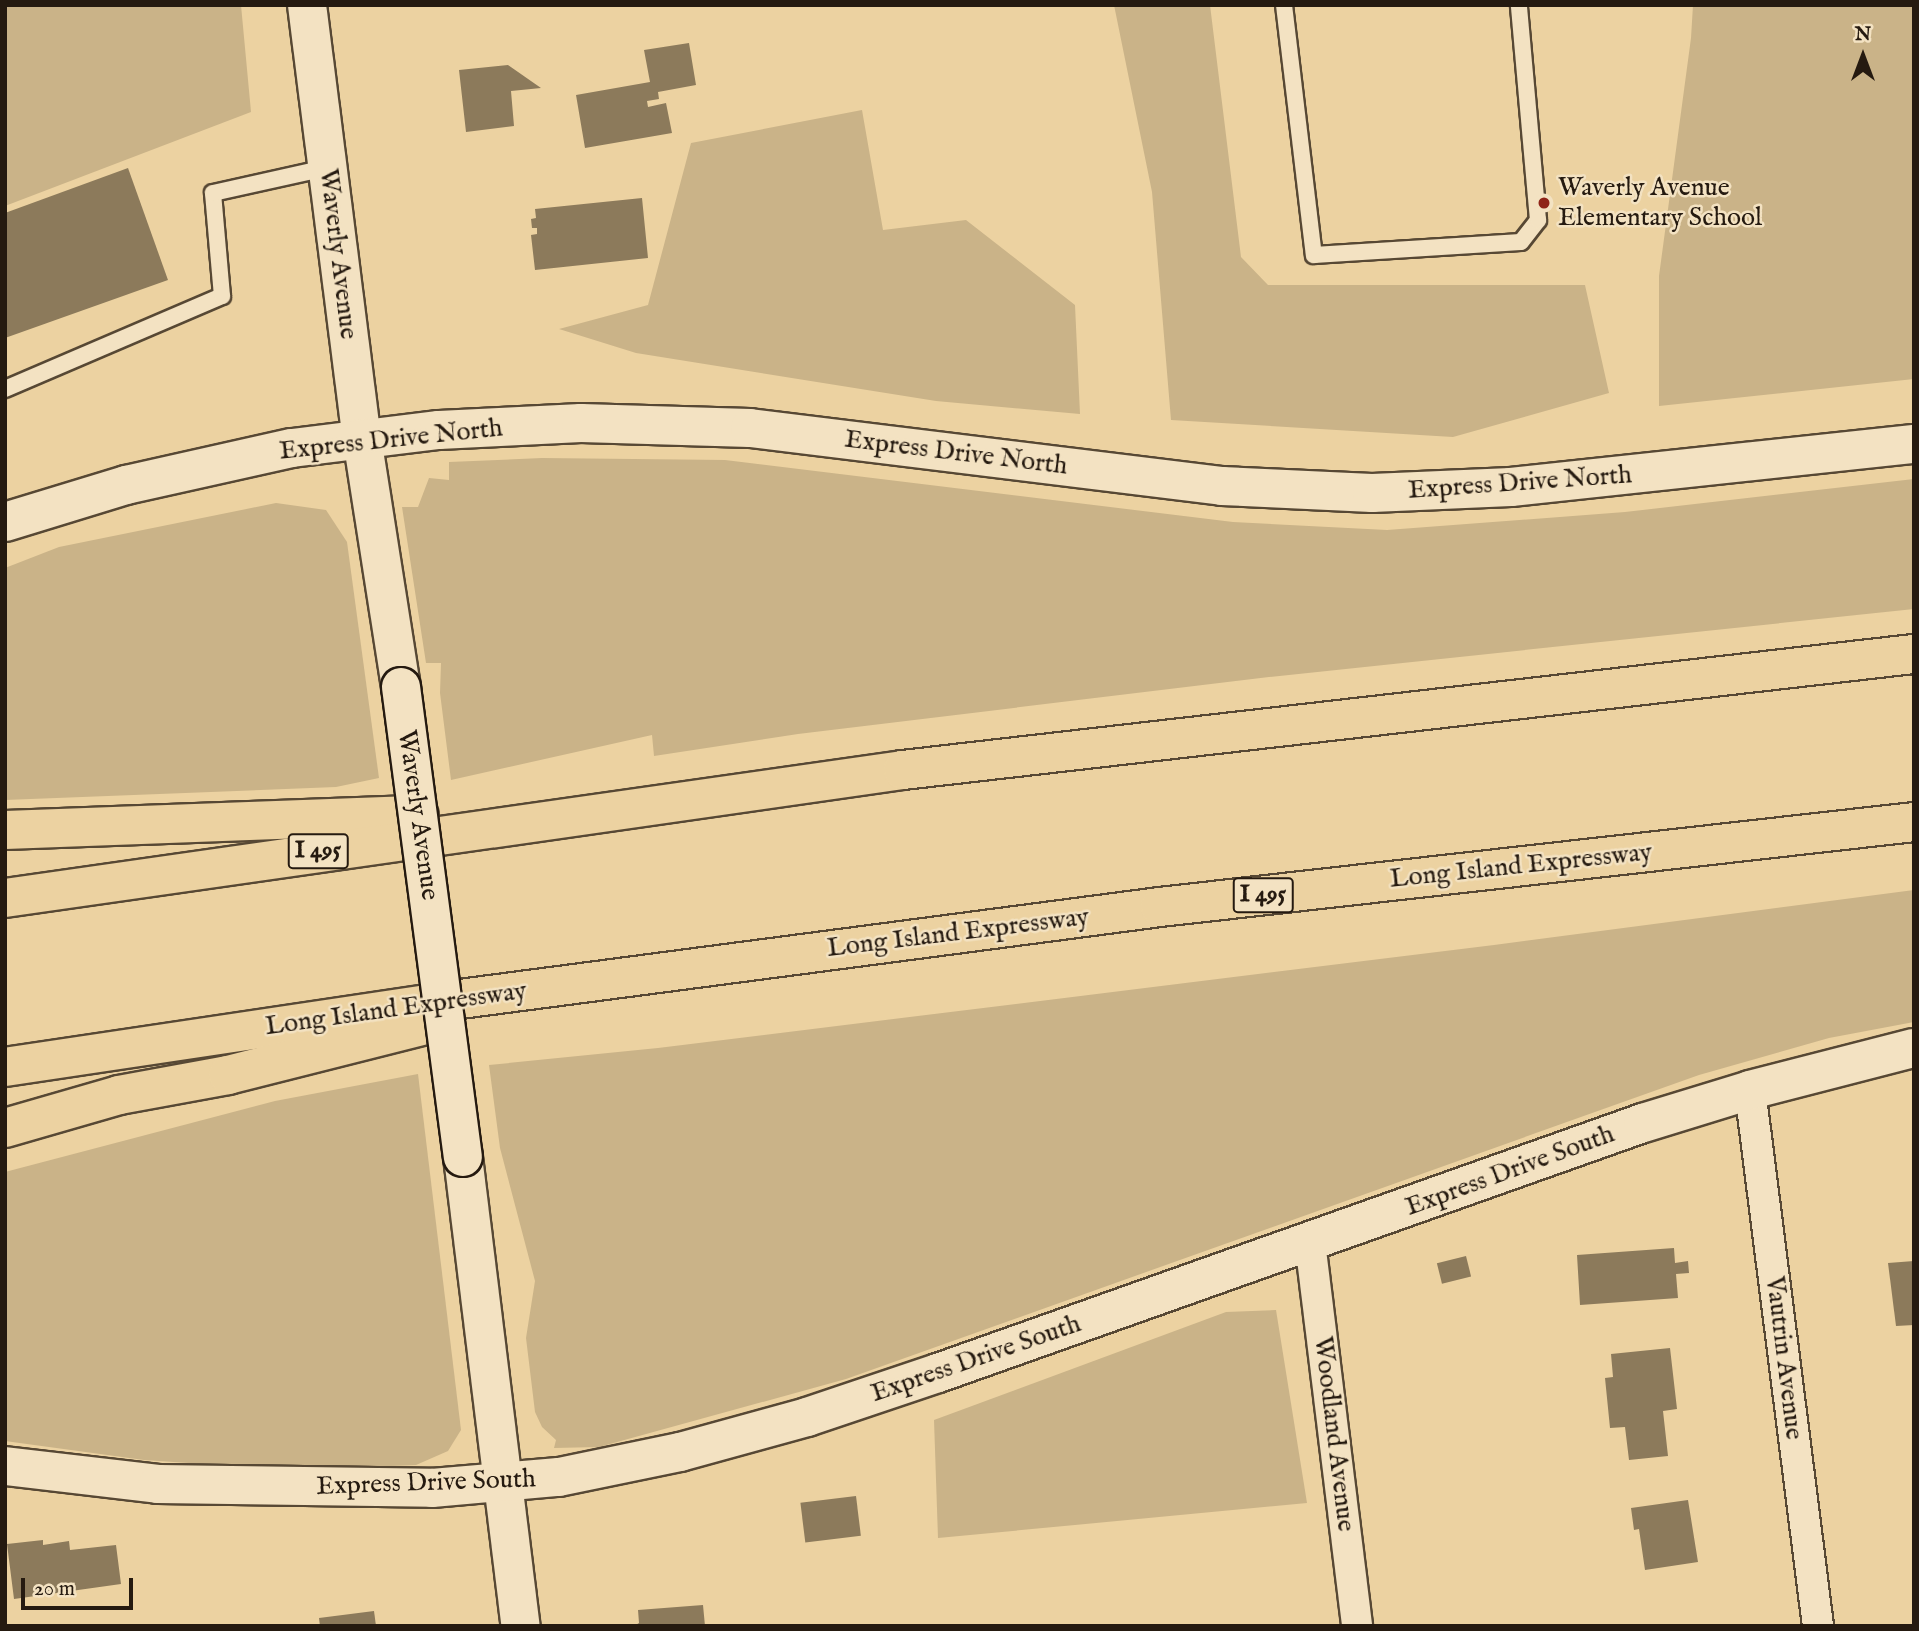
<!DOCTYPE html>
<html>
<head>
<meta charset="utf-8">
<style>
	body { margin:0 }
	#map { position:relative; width:1919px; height:1631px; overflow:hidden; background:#ecd2a1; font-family:"IM FELL English",serif }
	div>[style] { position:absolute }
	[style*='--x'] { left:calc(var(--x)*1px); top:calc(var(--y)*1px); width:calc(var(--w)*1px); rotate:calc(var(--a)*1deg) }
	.green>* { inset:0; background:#cab388 }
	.building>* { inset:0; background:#8c7a5b; transform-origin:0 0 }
	.roads { filter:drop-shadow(2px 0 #574834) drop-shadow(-2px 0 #574834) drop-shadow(0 2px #574834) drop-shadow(0 -2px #574834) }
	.lane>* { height:16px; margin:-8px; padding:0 8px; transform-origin:8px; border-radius:8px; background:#f3e2c2 }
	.street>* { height:30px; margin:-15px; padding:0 15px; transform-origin:15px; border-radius:15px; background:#f3e2c2 }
	.secondary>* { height:38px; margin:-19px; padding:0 19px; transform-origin:19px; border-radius:19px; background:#f3e2c2 }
	.highway>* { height:38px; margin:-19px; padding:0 19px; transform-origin:19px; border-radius:19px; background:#ecd2a1 }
	.bridges { filter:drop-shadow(2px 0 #251a10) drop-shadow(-2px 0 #251a10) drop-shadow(0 2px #251a10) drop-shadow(0 -2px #251a10) }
	.secondary-bridge>* { height:38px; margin:-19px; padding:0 19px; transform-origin:19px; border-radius:19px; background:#f3e2c2 }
	.dots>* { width:19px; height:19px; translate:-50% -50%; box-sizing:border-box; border:4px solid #f3e2c2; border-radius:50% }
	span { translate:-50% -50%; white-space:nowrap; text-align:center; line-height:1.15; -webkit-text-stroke:5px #f3e2c2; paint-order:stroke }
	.shield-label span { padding:2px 5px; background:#f3e2c2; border:2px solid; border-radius:5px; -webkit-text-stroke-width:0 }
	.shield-label { font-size:24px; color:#251a10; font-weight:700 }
	.poi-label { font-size:26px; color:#251a10 }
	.left { translate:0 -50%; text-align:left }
	.street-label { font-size:26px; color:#251a10 }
	.frame { position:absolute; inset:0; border:7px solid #251a10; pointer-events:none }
	.north { position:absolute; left:1828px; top:21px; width:70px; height:70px; -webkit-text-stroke:5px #f3e2c2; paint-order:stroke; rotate:0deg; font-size:19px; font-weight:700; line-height:28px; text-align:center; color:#251a10 }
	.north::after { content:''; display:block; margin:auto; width:24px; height:32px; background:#251a10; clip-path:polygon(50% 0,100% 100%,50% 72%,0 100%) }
	.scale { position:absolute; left:21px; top:1578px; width:112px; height:32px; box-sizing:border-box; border:4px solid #251a10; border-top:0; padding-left:9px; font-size:21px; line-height:24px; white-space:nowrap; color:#251a10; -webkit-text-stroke:5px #f3e2c2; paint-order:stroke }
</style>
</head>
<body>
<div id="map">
	<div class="green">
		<div style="clip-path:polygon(5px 5px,241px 5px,251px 112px,5px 206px)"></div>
		<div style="clip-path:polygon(1114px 5px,1210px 5px,1241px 257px,1268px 285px,1585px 285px,1609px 393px,1453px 437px,1171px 420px,1152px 192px)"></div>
		<div style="clip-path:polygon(1693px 5px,1914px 5px,1914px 379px,1659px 406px,1659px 276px,1691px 38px)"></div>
		<div style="clip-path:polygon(862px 110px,883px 230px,966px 220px,1075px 305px,1080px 414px,936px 401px,636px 353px,559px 329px,648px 305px,691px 143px)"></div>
		<div style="clip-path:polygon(542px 458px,725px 460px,1233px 522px,1387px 530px,1625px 512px,1914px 479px,1914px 609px,1269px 677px,798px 734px,654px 756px,652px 735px,451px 780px,440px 693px,441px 663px,426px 663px,402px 507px,418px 507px,429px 478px,449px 480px,449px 462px)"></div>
		<div style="clip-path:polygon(276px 503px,326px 510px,347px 542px,379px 778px,336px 787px,5px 800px,5px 568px,59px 547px)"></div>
		<div style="clip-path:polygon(1914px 890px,1914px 1022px,1829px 1038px,1699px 1075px,846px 1379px,599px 1447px,554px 1448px,556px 1440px,542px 1427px,535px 1412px,526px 1338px,535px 1281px,500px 1148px,489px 1065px,658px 1048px,1494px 945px)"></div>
		<div style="clip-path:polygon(418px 1074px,461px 1430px,448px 1451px,416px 1465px,295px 1470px,144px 1460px,5px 1441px,5px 1172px,275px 1101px)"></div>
		<div style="clip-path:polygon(1276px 1310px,1307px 1503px,938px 1538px,934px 1420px,1226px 1312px)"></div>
	</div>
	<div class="building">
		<div style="clip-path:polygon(689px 43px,696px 85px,658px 92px,659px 99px,647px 101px,648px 107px,666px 103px,672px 133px,585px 148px,576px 95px,650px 82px,644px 50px)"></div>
		<div style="clip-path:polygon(508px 65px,541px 88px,511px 91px,514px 126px,466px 132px,459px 70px)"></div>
		<div style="clip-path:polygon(128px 168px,168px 280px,5px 338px,5px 213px)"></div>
		<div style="clip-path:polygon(642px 198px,648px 258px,535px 270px,531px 235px,537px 234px,537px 228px,532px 228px,531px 219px,536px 218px,535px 209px)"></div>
		<div style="clip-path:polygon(1674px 1248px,1675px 1263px,1688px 1261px,1689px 1273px,1676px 1274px,1678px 1298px,1580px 1305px,1577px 1255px)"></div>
		<div style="left:1466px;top:1256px;width:21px;height:30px;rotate:76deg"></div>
		<div style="clip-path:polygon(1914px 1261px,1914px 1325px,1896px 1326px,1888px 1263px)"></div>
		<div style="clip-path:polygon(1670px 1348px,1677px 1409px,1663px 1411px,1668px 1456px,1629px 1460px,1625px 1427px,1610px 1428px,1605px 1378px,1613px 1377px,1611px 1354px)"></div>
		<div style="left:856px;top:1496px;width:40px;height:56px;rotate:83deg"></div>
		<div style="clip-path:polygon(1688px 1500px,1698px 1562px,1645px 1570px,1639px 1529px,1634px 1530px,1631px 1508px)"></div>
		<div style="clip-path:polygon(43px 1540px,43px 1545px,69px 1541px,70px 1550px,116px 1545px,121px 1584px,14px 1599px,7px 1544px)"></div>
		<div style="clip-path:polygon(703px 1605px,705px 1626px,634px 1626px,639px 1623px,638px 1610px)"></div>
		<div style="clip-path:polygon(374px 1611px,376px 1626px,320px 1626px,319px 1618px)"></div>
	</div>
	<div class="roads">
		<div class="lane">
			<div style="--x:1284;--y:5;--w:252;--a:83.2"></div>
			<div style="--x:1314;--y:255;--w:207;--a:-3.6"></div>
			<div style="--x:1521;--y:242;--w:28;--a:-52"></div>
			<div style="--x:1538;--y:220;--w:216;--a:-95.1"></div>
			<div style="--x:5;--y:389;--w:236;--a:-23.2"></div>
			<div style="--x:222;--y:296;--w:103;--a:-95"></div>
			<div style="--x:213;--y:193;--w:116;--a:-12.5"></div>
		</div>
		<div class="street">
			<div style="--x:1750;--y:1090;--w:540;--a:82.77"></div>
			<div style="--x:1310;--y:1242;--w:387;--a:83"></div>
		</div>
		<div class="secondary">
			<div style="--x:307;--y:5;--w:436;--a:82.8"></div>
			<div style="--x:362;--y:438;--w:252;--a:81.1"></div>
			<div style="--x:5;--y:522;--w:127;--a:-17"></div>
			<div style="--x:126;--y:485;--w:170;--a:-12.6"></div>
			<div style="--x:292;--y:448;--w:148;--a:-7"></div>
			<div style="--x:439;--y:430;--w:142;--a:-2.8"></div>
			<div style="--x:581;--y:423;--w:169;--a:1.7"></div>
			<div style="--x:750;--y:428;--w:476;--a:7"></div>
			<div style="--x:1222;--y:486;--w:150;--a:2.7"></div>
			<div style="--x:1372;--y:493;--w:139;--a:-2.5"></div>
			<div style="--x:1511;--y:487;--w:405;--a:-6.1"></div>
			<div style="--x:463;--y:1157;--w:473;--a:83"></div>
			<div style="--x:5;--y:1466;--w:154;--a:6.7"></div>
			<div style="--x:158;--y:1484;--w:274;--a:0.8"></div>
			<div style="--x:432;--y:1488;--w:127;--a:-5"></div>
			<div style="--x:559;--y:1477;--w:124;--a:-11.7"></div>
			<div style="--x:680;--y:1452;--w:132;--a:-15.4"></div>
			<div style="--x:807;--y:1417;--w:138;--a:-18.6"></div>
			<div style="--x:938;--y:1373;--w:748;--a:-19.53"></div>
			<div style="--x:1643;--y:1123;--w:112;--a:-17.1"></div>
			<div style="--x:1750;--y:1090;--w:169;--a:-14.4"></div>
		</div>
		<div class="highway">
			<div style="--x:5;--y:830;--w:414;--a:-2.1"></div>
			<div style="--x:5;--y:898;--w:907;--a:-8.11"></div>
			<div style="--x:903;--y:770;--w:1018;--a:-6.55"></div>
			<div style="--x:5;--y:1067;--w:445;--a:-8.5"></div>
			<div style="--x:445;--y:1001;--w:721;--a:-7.49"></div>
			<div style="--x:1160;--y:907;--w:759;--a:-6.43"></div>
			<div style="--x:5;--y:1128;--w:119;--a:-16.1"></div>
			<div style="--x:119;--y:1095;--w:111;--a:-10.4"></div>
			<div style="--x:228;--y:1075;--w:199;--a:-14.2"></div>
		</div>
	</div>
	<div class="bridges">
		<div class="secondary-bridge">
			<div style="--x:401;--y:687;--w:474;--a:82.5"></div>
		</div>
	</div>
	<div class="dots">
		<div style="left:1544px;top:203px;background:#8f2418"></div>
	</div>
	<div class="shield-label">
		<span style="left:318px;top:851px">I 495</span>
		<span style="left:1263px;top:895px">I 495</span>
	</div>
	<div class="poi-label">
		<span class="left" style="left:1558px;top:203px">Waverly Avenue<br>Elementary School</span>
	</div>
	<div class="street-label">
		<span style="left:338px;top:254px;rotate:83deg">Waverly Avenue</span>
		<span style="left:391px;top:440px;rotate:-6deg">Express Drive North</span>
		<span style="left:956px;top:453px;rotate:7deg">Express Drive North</span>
		<span style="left:1520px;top:483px;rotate:-4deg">Express Drive North</span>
		<span style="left:418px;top:815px;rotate:82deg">Waverly Avenue</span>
		<span style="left:1521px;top:866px;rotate:-6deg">Long Island Expressway</span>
		<span style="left:958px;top:933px;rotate:-7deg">Long Island Expressway</span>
		<span style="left:396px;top:1009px;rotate:-8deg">Long Island Expressway</span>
		<span style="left:1510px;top:1171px;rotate:-20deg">Express Drive South</span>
		<span style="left:1784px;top:1358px;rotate:83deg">Vautrin Avenue</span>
		<span style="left:976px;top:1359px;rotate:-19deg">Express Drive South</span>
		<span style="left:1334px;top:1434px;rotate:83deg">Woodland Avenue</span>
		<span style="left:426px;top:1483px;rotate:-2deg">Express Drive South</span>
	</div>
	<div class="frame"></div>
	<div class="north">N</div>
	<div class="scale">20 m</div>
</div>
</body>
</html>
